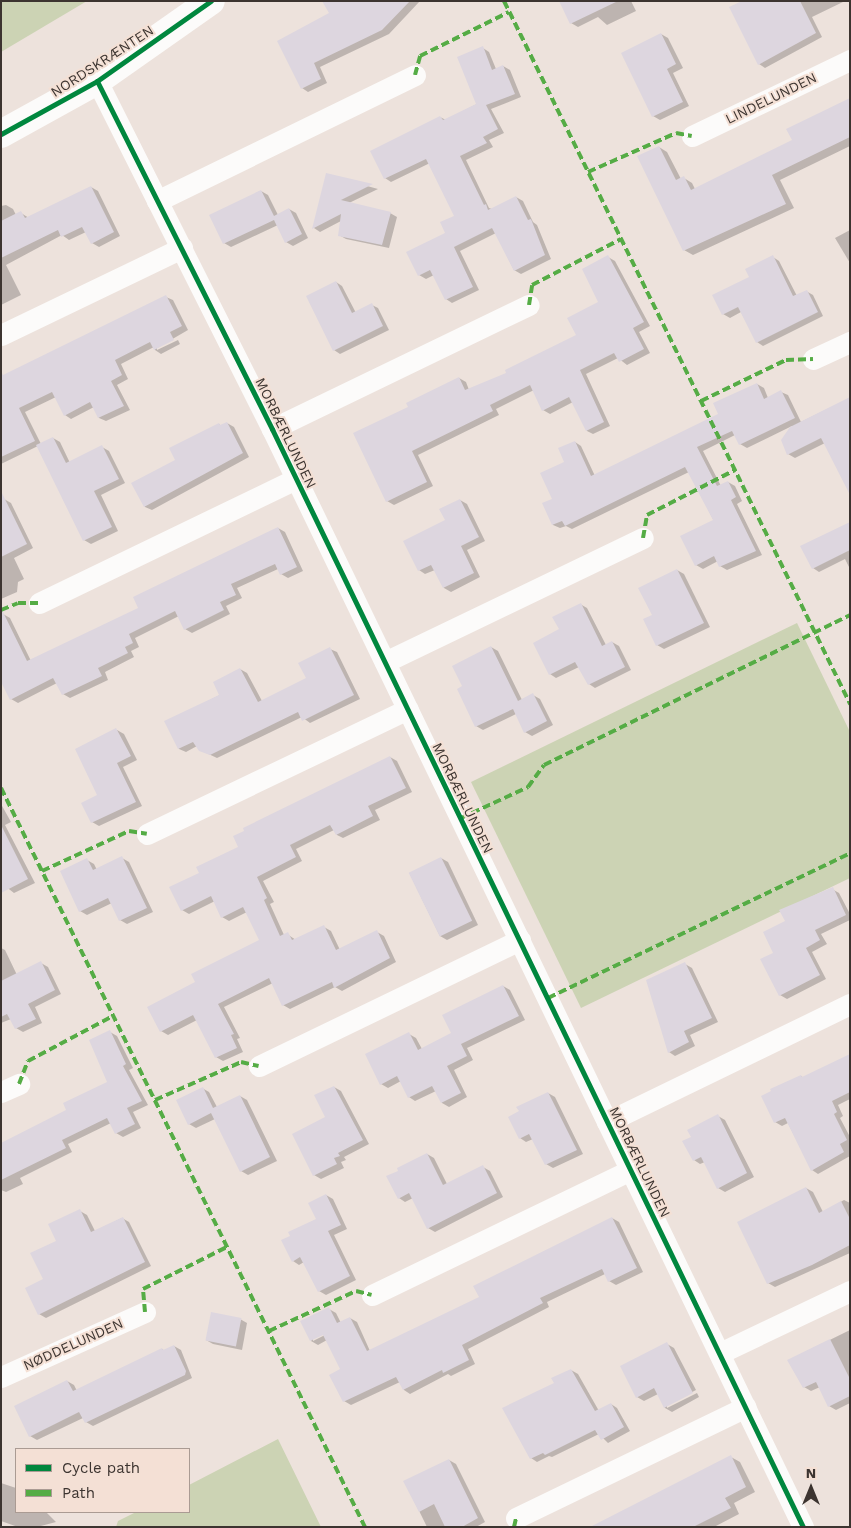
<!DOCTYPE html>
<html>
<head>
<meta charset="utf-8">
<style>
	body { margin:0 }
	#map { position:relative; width:851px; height:1528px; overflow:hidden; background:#ede2dc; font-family:"Work Sans",sans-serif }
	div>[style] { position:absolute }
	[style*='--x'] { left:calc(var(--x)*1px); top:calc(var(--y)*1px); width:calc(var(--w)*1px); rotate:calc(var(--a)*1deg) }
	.green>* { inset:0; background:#ccd3b4 }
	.shadow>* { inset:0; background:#0003 }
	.building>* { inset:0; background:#ddd6df; transform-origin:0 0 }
	.minor>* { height:21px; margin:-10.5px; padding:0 10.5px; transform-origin:10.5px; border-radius:10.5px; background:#fcfbfa }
	.tertiary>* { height:28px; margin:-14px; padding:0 14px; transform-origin:14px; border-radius:14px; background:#fcfbfa }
	.quiet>* { height:4px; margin-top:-2px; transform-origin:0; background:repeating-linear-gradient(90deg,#55ac45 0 8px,transparent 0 12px) }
	.cycleway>* { height:5px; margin:-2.5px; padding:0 2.5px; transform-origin:2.5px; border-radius:2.5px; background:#00873e }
	span { translate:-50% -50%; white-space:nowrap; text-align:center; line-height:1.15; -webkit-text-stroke:4px #f4e0d5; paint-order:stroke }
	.street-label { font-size:14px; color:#3c3430 }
	.frame { position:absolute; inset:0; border:2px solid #3c3430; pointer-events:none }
	.legend { position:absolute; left:15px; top:1448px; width:175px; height:65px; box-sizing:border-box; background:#f4e0d5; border:1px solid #aa9b93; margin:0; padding:6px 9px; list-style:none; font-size:15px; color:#3c3430 }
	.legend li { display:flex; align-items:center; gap:10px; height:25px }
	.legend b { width:25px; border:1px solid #aa9b93 }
	.north { position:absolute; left:786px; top:1463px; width:50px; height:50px; -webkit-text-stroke:4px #f4e0d5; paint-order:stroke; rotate:0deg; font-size:14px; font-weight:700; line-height:20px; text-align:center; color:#3c3430 }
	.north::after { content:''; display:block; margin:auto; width:18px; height:22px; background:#3c3430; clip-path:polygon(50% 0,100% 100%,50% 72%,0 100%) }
</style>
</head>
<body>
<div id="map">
	<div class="green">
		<div style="clip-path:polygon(1px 1px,87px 1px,1px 52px)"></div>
		<div style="clip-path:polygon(797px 623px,850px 732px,850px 878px,581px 1008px,471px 782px)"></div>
		<div style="clip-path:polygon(278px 1439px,321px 1527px,116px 1527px,118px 1521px,136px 1512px,189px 1512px,189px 1485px)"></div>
	</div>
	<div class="shadow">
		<div style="clip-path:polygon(324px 1px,420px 1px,389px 34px,320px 67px,327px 83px,308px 92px,302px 88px,331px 13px)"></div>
		<div style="clip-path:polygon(561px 1px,631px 1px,636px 11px,607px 25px,598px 17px,578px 27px,571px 23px)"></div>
		<div style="clip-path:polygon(745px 1px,845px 1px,812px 17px,822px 37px,765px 68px,759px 64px)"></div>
		<div style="clip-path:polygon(661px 34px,668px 38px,683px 68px,673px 73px,689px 106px,660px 120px,653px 116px)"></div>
		<div style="clip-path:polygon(483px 48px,489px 52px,496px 69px,503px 66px,510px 70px,521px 97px,491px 109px,504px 133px,489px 140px,493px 147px,466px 160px,489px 208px,492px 209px,516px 197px,523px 201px,533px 222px,537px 225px,551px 259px,521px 274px,514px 270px,496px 233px,460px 251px,479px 290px,452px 303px,446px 299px,434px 275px,426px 279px,419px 275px,456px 216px,430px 163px,391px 182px,385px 178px,440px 117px,446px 120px,477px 104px)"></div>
		<div style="clip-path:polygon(850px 101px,850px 146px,780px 180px,794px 208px,693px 255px,684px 250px,659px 147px,667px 152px,681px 179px,684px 178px,692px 183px,695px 189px,793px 141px)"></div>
		<div style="clip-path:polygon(327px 175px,378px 189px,349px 203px,390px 213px,397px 217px,389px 248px,346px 239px,339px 235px,341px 221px,320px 232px,314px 228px)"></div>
		<div style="clip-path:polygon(91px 187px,98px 191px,120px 236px,99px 247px,92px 243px,86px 232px,69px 240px,62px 235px,6px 265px,21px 295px,1px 305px,1px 206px,6px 205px,13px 209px,16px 215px,21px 213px,29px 218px)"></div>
		<div style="clip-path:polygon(261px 191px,268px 195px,278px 215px,289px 209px,296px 213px,308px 238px,293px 246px,286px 242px,278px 225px,231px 247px,224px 243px)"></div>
		<div style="clip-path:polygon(850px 230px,850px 263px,835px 238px)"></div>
		<div style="clip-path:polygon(608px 257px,615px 261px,650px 326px,639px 332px,650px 353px,627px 365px,618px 358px,586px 374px,610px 426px,593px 434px,587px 431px,573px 402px,550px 414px,543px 410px,534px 390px,496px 409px,499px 415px,418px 455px,433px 486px,394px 505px,387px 501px,355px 433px,409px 408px,459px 378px,466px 382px,469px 390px,508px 373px,578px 336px,600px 302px)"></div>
		<div style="clip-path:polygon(773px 257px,779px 261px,797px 296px,806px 291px,813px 295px,823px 316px,763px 346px,757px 342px,741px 312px,730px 318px,723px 314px,751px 277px)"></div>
		<div style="clip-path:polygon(336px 282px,342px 286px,356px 313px,372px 305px,378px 308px,389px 330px,340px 354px,334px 350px)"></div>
		<div style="clip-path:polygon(166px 297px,173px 300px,188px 330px,157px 348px,157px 350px,178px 340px,180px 344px,161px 354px,155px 350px,154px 347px,121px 364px,128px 379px,117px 385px,130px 410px,106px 421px,99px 418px,94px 407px,71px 419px,65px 415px,56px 397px,25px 412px,41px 444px,53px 438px,60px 442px,70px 463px,102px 447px,109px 451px,125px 483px,101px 495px,118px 531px,91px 544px,84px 540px,38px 446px,1px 464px,1px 391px)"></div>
		<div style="clip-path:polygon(757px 384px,764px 388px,768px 398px,781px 392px,788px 395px,801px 422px,850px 398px,825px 443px,795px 458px,788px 454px,792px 426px,747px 448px,740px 444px,735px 435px,703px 451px,721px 486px,728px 482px,735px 486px,742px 501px,737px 504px,762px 555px,727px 570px,720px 566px,718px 561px,703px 569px,696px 565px,714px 521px,689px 472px,572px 529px,566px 526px,560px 528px,553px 525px,544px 504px,554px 499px,565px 462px,575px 442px,581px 446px,595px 476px,720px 415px)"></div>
		<div style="clip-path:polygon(227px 423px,234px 427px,249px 457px,152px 510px,145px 507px,133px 483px,177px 461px,219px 424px,221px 426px)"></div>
		<div style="clip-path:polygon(4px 499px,11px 503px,33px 548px,14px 558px,24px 579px,18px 582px,17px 592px,1px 599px,1px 500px)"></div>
		<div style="clip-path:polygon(460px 500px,467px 504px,485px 541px,467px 550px,480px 577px,451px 592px,444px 588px,435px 570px,425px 574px,419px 570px)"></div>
		<div style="clip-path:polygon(850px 523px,850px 569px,845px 559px,819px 572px,813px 568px)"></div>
		<div style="clip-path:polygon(278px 528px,285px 532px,303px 571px,288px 578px,281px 574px,278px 569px,237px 588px,242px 598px,226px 606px,230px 614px,192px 633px,185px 629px,179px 616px,135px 638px,139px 647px,131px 651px,134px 657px,105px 672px,108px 680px,70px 698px,63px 694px,57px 683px,18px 703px,11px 699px,3px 614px,10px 618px,31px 661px,140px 608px)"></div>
		<div style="clip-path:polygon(677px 570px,684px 574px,710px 627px,664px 649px,657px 645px,653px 616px)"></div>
		<div style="clip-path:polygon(580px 604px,587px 608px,606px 645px,612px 642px,619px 646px,631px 670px,595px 688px,589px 684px,579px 667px,556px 678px,550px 674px)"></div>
		<div style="clip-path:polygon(491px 647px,498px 651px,522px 700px,533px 695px,540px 699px,553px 725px,532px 736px,525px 732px,516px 714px,483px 730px,476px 726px,463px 687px)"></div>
		<div style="clip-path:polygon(330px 649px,337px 652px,360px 699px,310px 723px,302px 717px,217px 758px,200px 750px,197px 746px,186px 752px,179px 749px,166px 722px,220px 695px,240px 669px,247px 673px,262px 701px,308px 679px)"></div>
		<div style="clip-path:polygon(117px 730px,124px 734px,137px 760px,123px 767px,142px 806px,99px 826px,92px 822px,99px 796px,77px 750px)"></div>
		<div style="clip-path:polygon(390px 757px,397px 761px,412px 792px,375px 810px,380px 820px,343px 838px,337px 835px,334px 830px,296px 849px,302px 861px,263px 881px,274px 902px,270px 904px,284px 935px,287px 934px,296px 940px,324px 927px,331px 931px,340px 950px,377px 932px,384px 936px,396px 962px,342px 991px,335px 987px,290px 1009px,283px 1005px,273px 983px,224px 1007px,240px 1038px,237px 1039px,243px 1052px,223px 1061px,216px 1057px,197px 1020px,168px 1035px,161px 1031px,197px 983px,261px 941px,247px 912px,229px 921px,222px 917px,215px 901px,189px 914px,182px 910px,201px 873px)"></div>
		<div style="clip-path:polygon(1px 804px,11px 822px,5px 825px,35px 883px,14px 893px,1px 883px)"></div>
		<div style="clip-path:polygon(122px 858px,129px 862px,153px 912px,127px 924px,120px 920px,112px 903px,87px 915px,80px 911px,87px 860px,94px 864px,97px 870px)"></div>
		<div style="clip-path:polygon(441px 858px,448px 862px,478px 925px,447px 940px,440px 936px,410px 874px)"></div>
		<div style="clip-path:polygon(832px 889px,839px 893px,850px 914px,850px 920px,821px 934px,827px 944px,812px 952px,826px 979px,787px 999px,780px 995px,774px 953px)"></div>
		<div style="clip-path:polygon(1px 948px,5px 950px,17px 975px,41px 963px,48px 967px,61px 994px,35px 1007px,42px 1023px,23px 1032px,16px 1028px,11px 1019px,1px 1023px)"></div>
		<div style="clip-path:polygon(685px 964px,692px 968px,718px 1022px,690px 1035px,695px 1046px,675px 1056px,669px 1052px)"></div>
		<div style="clip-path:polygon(503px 986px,510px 990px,525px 1020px,467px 1048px,473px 1060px,454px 1070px,467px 1097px,449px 1107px,442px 1103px,436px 1091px,415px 1101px,409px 1097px,401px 1081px,388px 1088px,381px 1084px,409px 1034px,416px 1038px,422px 1049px,453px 1033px)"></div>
		<div style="clip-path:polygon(110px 1032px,117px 1036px,133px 1068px,129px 1070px,148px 1105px,133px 1112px,141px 1128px,123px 1137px,116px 1133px,111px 1123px,68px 1144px,72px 1152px,20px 1178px,23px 1184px,6px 1192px,1px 1190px,1px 1145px,68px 1110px,109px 1082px)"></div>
		<div style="clip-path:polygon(850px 1055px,850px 1099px,838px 1105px,843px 1116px,840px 1118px,850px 1137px,850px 1156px,818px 1174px,812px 1170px,788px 1123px,782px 1126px,775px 1122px,801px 1076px,804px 1078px)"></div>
		<div style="clip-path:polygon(334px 1087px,341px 1091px,369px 1144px,344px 1157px,346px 1160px,341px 1162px,344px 1168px,321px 1179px,314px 1175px)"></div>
		<div style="clip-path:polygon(202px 1088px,209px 1092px,217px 1107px,240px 1096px,247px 1100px,277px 1161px,248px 1175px,241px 1171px,215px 1119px,196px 1128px,189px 1124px)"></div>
		<div style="clip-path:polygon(548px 1093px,555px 1097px,583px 1154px,553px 1168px,546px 1164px,533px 1139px,526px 1142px,520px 1138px)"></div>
		<div style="clip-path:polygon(718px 1116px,725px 1120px,754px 1177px,725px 1192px,718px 1188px,705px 1162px,700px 1164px,694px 1160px,692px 1137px)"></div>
		<div style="clip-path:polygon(427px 1154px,434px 1158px,447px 1184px,483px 1167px,490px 1171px,503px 1197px,435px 1232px,428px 1228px,413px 1198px,405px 1202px,399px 1198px)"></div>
		<div style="clip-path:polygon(806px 1188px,813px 1192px,823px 1212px,844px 1200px,850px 1203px,850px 1253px,775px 1287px,768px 1283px)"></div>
		<div style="clip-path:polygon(326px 1195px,333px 1199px,347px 1229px,334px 1235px,356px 1280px,326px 1295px,319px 1291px,304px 1262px,299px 1265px,293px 1261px,317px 1219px)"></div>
		<div style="clip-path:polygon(80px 1211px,87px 1215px,95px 1231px,122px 1218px,129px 1222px,151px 1266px,46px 1318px,39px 1314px,45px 1280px,57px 1241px)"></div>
		<div style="clip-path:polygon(evenodd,612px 1218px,619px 1222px,643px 1272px,616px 1285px,609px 1281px,605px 1274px,547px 1302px,549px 1307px,468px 1349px,475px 1364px,451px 1376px,448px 1374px,410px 1394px,404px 1390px,400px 1382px,351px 1405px,344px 1401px,342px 1370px,327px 1340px,318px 1345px,311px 1341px,329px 1309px,336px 1313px,341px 1323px,350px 1318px,357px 1322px,370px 1351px,481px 1298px,612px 1218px,328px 1331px,329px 1333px,313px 1341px,313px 1338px,328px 1331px)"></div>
		<div style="clip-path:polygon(240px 1319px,247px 1323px,242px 1350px,213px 1344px,206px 1340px)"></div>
		<div style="clip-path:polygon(850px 1330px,850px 1403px,836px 1410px,829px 1406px,820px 1387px,811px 1391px,804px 1387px,789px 1360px)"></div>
		<div style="clip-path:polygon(667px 1344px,674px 1348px,696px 1390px,667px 1405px,667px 1408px,697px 1393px,699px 1397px,672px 1412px,665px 1408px,658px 1394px,644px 1401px,637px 1397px)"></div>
		<div style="clip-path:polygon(174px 1346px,181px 1350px,192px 1378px,93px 1426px,86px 1422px,83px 1418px,37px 1440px,30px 1436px,67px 1381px,74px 1385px,77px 1391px,162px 1349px,165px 1351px)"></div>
		<div style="clip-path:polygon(571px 1370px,578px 1374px,599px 1411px,611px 1404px,617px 1408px,630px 1431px,608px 1443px,599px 1434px,552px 1457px,549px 1456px,537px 1462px,531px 1458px,555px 1384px)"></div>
		<div style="clip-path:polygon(731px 1457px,740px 1462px,755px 1492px,734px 1503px,739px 1514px,714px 1527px,592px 1527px)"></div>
		<div style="clip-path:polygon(449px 1460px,456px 1464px,485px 1522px,476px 1527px,427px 1527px,405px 1482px)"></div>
		<div style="clip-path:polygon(1px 1483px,16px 1488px,16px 1512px,46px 1512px,56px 1522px,37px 1527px,18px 1527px,1px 1521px)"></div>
	</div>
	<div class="building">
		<div style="clip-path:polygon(322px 1px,410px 1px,382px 30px,314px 63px,321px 79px,301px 89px,277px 41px,329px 13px)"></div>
		<div style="clip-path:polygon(559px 1px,618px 1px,570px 24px)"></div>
		<div style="clip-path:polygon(742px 1px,800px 1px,816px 33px,758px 65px,729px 7px)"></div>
		<div style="clip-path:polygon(661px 33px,676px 64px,667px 69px,683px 102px,652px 117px,621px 53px)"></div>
		<div style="clip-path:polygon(483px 46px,492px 70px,503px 65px,515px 94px,486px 105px,498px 129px,483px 137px,487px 143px,460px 156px,484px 205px,486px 204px,488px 210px,516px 196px,528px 220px,531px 219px,545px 255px,514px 271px,492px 228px,454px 247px,473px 287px,445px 300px,430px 270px,418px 276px,406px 252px,445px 233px,440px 222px,454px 216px,426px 159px,384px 179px,370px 151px,440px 116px,443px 120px,476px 104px,457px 57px)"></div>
		<div style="clip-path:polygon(850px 98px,850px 137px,772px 175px,786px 204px,683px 251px,637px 156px,659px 146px,676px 180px,684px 176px,691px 190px,792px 140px,786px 129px)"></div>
		<div style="clip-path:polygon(326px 173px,373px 184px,341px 200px,391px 212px,382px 245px,338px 236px,341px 214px,312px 229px)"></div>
		<div style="clip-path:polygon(91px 186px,114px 232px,91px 244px,82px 227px,61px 237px,58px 230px,1px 258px,1px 221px,21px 211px,25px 218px)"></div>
		<div style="clip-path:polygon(261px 190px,274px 216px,289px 208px,302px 234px,285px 243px,274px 220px,223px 244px,209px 215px)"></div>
		<div style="clip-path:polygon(608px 255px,644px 322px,633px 328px,644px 349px,619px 362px,614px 353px,580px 370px,604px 422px,586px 431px,569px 397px,542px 411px,530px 385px,490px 405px,493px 411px,412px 451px,427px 482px,386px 502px,353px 433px,408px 407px,406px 403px,459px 377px,465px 390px,506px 373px,505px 370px,576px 335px,567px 318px,598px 302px,582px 269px)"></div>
		<div style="clip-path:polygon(773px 255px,793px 296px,807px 290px,818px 312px,756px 343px,738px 307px,722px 315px,712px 295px,749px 277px,745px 269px)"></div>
		<div style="clip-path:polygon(336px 281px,352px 313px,372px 303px,383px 326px,333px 351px,306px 296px)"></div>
		<div style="clip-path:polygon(166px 295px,182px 326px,170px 332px,174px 340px,154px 350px,150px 342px,115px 360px,122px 375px,111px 381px,124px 406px,98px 418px,90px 402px,64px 416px,52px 392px,19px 408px,35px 441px,1px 457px,1px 371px,3px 375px)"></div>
		<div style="clip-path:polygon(757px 383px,764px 399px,781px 390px,795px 418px,739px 445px,732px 431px,697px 447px,717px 486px,728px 481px,736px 497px,731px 500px,756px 551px,719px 567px,714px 556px,695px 566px,680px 536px,713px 520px,685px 467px,565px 526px,562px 521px,552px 525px,542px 503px,552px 499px,540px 473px,564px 462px,558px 448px,575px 441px,591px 476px,718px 414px,713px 403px)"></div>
		<div style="clip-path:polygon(850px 397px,850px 495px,821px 438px,787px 455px,781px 440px,790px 427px)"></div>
		<div style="clip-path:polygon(227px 422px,243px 453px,144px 507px,131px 483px,175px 460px,169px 448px,219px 423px,220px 425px)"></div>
		<div style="clip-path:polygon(53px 437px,66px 463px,102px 445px,119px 479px,94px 491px,112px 527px,83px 541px,36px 445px)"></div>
		<div style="clip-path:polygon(1px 491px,27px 544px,1px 557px)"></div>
		<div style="clip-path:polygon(460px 499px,479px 537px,461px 546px,474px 573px,443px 588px,431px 565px,418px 571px,403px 541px,445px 520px,439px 509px)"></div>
		<div style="clip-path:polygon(850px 522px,850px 550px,812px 569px,800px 546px)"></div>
		<div style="clip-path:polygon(278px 527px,297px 567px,280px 575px,275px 564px,231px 584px,236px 595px,220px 602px,224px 610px,184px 630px,175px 611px,129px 634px,133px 643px,125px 647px,128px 653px,98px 668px,102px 676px,62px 695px,53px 678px,10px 700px,1px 682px,1px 608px,27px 661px,138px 608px,133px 597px)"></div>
		<div style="clip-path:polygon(677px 569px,704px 623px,656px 646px,643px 619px,652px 615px,638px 588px)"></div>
		<div style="clip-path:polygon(581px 603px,602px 646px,612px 641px,625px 667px,588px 685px,575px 662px,549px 675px,533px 643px,559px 629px,552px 617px)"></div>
		<div style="clip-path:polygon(491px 646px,518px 701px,533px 693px,547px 721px,524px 733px,513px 709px,475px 727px,457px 689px,462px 686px,452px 666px)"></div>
		<div style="clip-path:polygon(330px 647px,354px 695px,302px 721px,298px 712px,210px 755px,199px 751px,193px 742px,178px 749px,164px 721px,219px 695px,213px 682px,240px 668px,258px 702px,306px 678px,298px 663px)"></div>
		<div style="clip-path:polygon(116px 728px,131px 756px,117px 763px,136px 802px,91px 823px,81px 803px,97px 795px,75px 749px)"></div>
		<div style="clip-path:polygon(390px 756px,406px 788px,368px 806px,373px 816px,336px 835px,330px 825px,290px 845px,296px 857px,257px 877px,267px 898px,264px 900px,280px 936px,288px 932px,292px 940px,324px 925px,336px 950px,377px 930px,390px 958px,334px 988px,332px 982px,282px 1006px,269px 978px,218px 1004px,234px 1034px,231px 1035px,237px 1048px,215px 1058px,193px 1015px,160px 1032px,147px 1007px,195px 982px,191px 974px,259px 940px,243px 907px,221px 918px,211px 896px,181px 911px,169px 887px,199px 873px,196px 867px,238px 847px,233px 836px,244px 831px,243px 828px)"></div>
		<div style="clip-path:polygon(1px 825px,28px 879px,1px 893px)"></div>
		<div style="clip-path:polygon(122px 856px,147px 908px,119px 921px,108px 898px,79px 912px,60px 871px,87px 858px,93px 870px)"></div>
		<div style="left:441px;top:857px;width:71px;height:36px;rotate:64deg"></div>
		<div style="clip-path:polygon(833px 887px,846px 915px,815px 930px,820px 940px,806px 948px,820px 975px,779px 996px,760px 959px,773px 953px,763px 932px,785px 921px,779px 910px)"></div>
		<div style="clip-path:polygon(41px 961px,55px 990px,28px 1004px,36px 1019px,15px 1029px,7px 1014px,1px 1017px,1px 981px)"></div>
		<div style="clip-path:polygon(685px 962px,712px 1018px,684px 1031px,689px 1042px,668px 1053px,646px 980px)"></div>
		<div style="clip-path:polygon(503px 985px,519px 1016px,461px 1044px,467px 1056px,447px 1066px,461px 1093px,441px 1103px,432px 1086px,408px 1098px,397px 1076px,380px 1085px,365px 1054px,409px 1032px,418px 1050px,451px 1033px,442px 1015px)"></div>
		<div style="clip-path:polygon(110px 1030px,126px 1064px,123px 1066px,142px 1101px,127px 1108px,135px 1124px,115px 1134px,107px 1118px,62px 1140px,66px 1148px,1px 1180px,1px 1143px,66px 1110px,63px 1103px,107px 1082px,89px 1040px)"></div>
		<div style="clip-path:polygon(850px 1054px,850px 1092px,832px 1101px,837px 1112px,834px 1114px,847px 1140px,840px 1144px,844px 1152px,811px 1171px,785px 1118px,774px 1123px,761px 1096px,771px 1091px,770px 1089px,801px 1075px,802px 1077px)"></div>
		<div style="clip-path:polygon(334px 1086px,363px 1140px,338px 1153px,340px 1156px,334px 1158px,337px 1164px,313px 1176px,292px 1134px,325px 1117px,314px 1095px)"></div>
		<div style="clip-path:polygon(203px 1087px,213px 1108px,240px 1095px,270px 1157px,240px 1172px,211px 1113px,188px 1125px,176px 1100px)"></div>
		<div style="clip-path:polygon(548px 1092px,577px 1150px,545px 1165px,529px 1134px,519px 1139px,508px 1117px,519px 1111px,516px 1107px)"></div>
		<div style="clip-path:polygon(718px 1114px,747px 1173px,717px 1189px,701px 1157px,693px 1161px,682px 1141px,691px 1137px,687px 1130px)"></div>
		<div style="clip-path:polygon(427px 1153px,443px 1185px,483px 1165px,497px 1193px,427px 1229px,409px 1193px,398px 1199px,386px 1176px,398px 1171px,397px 1168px)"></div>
		<div style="clip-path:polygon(806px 1187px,819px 1213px,841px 1201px,850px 1219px,850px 1245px,812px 1265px,767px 1284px,737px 1222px)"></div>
		<div style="clip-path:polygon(326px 1194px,341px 1225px,328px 1231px,350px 1276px,318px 1292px,300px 1257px,292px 1262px,281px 1240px,290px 1236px,288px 1232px,316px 1219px,308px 1203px)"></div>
		<div style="clip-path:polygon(80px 1209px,91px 1232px,123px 1217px,145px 1262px,38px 1315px,25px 1288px,43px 1279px,30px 1253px,56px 1241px,48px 1224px)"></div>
		<div style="clip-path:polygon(612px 1217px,637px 1268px,608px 1282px,602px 1269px,540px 1298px,543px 1303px,462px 1345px,469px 1360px,443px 1373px,442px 1370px,403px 1390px,396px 1377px,343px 1402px,329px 1375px,340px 1369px,323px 1335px,310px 1341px,300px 1321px,329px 1307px,337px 1323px,350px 1317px,367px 1351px,479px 1297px,473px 1286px)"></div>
		<div style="left:211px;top:1312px;width:31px;height:29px;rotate:11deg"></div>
		<div style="clip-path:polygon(830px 1339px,850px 1379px,850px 1396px,828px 1407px,816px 1382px,803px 1388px,787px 1360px)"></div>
		<div style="clip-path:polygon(667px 1342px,693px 1393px,664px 1408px,654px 1388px,636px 1398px,620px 1366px)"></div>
		<div style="clip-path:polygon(174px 1345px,186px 1371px,185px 1375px,85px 1423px,79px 1412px,29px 1437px,14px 1406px,67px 1380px,73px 1391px,162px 1348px,163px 1350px)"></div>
		<div style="clip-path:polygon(571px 1369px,595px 1411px,611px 1403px,624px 1427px,601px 1440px,595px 1430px,545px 1455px,543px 1453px,530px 1459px,502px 1408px,554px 1383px,551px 1378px)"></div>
		<div style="clip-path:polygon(731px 1455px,746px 1487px,725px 1498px,731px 1508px,693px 1527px,590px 1527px)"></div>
		<div style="clip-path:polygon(449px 1459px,478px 1518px,462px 1527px,445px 1527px,434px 1504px,419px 1512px,403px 1481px)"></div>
	</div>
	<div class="minor">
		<div style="--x:97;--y:81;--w:390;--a:63.3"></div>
		<div style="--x:272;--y:429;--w:1220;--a:64.19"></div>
		<div style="--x:692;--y:136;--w:175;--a:-25.7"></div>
		<div style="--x:157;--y:201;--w:287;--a:-26"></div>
		<div style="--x:1;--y:335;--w:201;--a:-25.7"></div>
		<div style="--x:813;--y:359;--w:41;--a:-24.7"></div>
		<div style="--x:272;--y:429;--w:285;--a:-25.8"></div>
		<div style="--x:39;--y:603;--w:285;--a:-25.8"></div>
		<div style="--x:385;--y:662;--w:286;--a:-25.7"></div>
		<div style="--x:147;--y:834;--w:289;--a:-25.6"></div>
		<div style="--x:259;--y:1066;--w:290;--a:-25.8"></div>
		<div style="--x:1;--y:1092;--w:20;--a:-24"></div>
		<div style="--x:607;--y:1122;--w:270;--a:-25.9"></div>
		<div style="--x:372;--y:1295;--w:288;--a:-25.8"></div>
		<div style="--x:720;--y:1353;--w:144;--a:-25.5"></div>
		<div style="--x:1;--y:1377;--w:158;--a:-24.3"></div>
		<div style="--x:516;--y:1518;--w:255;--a:-25.8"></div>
	</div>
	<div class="tertiary">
		<div style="--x:1;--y:134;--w:110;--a:-28.9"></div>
		<div style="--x:97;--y:81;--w:139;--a:-35.1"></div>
	</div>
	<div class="quiet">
		<div style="--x:504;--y:1;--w:784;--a:63.79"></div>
		<div style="--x:415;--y:75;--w:20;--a:-75"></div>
		<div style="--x:420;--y:56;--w:99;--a:-26.3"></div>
		<div style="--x:588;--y:172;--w:96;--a:-23.9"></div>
		<div style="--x:676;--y:133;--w:16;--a:11"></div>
		<div style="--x:529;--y:305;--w:20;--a:-81"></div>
		<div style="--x:532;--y:285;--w:100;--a:-27.3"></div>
		<div style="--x:701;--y:401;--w:94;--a:-25.8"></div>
		<div style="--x:786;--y:360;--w:27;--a:-2"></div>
		<div style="--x:643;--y:538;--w:23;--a:-80"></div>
		<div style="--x:647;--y:515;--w:99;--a:-27.1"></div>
		<div style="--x:1;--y:610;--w:18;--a:-22"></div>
		<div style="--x:18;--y:603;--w:21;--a:0"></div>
		<div style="--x:1;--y:788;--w:824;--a:63.78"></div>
		<div style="--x:461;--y:818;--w:74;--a:-24.8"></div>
		<div style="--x:528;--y:787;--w:27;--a:-54"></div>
		<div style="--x:544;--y:765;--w:341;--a:-26.1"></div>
		<div style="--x:42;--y:871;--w:96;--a:-24.7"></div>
		<div style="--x:129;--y:831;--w:18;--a:9"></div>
		<div style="--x:548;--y:998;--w:335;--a:-25.6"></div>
		<div style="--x:19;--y:1084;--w:25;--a:-69"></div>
		<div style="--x:28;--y:1061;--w:96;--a:-27.9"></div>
		<div style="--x:155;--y:1100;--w:94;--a:-23.8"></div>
		<div style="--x:241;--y:1062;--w:18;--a:13"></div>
		<div style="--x:145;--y:1312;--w:23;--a:-95"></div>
		<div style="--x:143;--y:1289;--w:94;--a:-26.6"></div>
		<div style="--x:269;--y:1331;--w:96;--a:-24.7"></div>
		<div style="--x:356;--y:1291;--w:16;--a:14"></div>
		<div style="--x:514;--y:1527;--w:9;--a:-77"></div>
	</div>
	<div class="cycleway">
		<div style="--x:97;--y:81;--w:390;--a:63.3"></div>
		<div style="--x:272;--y:429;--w:1220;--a:64.19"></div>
		<div style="--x:1;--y:134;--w:110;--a:-28.9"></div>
		<div style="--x:97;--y:81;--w:139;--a:-35.1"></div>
	</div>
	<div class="street-label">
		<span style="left:102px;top:61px;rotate:-33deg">NORDSKRÆNTEN</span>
		<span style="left:771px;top:98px;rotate:-26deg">LINDELUNDEN</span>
		<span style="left:286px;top:433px;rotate:64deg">MORBÆRLUNDEN</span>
		<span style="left:463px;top:798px;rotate:64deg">MORBÆRLUNDEN</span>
		<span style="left:640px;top:1162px;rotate:64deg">MORBÆRLUNDEN</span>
		<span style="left:73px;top:1344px;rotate:-24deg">NØDDELUNDEN</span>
	</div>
	<div class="frame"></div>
	<ul class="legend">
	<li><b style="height:6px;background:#00873e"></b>Cycle path</li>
	<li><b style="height:6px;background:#55ac45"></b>Path</li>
	</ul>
	<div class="north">N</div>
</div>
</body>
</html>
